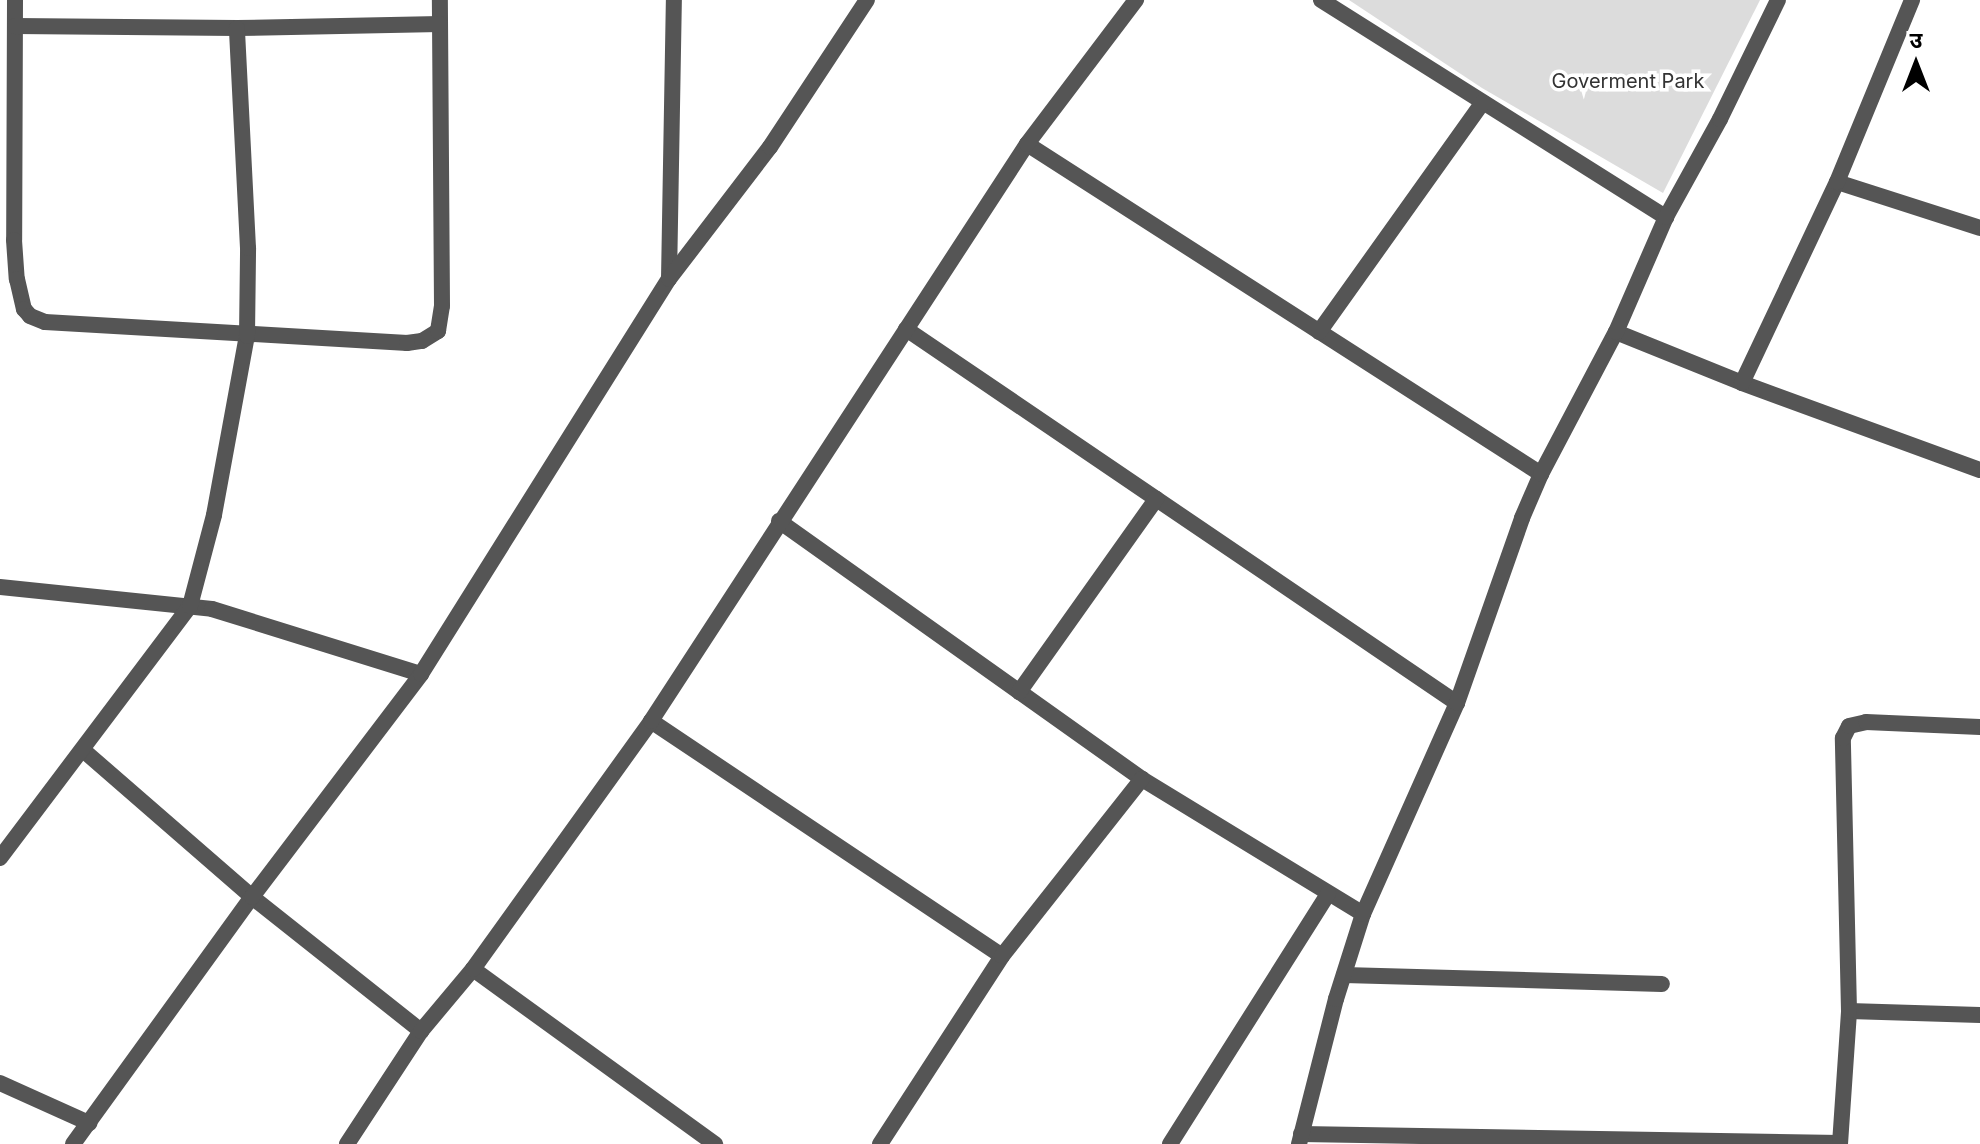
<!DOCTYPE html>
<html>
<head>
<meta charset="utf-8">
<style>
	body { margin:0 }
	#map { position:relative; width:1980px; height:1144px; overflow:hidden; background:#fff; font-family:Inter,"Noto Sans Devanagari",sans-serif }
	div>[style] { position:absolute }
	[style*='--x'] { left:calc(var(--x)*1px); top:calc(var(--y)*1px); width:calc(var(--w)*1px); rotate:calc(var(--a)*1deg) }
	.green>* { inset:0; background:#dcdcdc }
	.minor>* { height:16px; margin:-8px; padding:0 8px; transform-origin:8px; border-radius:8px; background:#555 }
	.tertiary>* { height:16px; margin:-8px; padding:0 8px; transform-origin:8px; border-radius:8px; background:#555 }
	span { translate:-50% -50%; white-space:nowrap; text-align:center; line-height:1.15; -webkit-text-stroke:7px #fff; paint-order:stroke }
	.park-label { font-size:20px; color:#333 }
	.north { position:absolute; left:1876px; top:24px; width:80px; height:80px; -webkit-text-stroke:6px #fff; paint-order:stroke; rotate:0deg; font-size:22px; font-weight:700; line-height:32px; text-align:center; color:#000 }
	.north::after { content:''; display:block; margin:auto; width:28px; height:36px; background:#000; clip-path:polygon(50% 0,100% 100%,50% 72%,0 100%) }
</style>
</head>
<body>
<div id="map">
	<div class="green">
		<div style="clip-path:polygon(1349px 0,1760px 0,1663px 193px,1482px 88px)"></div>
	</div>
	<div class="minor">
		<div style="--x:15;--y:0;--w:240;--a:90.2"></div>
		<div style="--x:14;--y:240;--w:39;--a:86"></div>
		<div style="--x:17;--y:279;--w:31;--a:77"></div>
		<div style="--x:24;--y:309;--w:9;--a:49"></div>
		<div style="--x:30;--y:316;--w:16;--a:22"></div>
		<div style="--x:45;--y:322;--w:363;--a:3.3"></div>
		<div style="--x:407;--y:343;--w:15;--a:-8"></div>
		<div style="--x:422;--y:341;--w:19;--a:-32"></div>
		<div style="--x:438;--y:331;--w:25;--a:-81"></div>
		<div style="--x:442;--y:306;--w:306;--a:-90.4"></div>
		<div style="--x:1321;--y:0;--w:408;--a:32.2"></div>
		<div style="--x:15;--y:26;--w:222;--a:0.5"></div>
		<div style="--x:237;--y:28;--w:203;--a:-1.1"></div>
		<div style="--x:1027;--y:144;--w:611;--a:32.7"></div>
		<div style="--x:1837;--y:182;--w:150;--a:17.8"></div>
		<div style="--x:669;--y:279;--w:279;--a:-89"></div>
		<div style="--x:906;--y:329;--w:666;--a:34.17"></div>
		<div style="--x:1319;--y:332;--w:282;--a:-54.5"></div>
		<div style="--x:1616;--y:332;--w:136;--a:22"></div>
		<div style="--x:1742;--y:383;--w:253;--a:20.1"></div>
		<div style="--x:1742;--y:383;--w:222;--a:-64.7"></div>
		<div style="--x:1837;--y:182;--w:197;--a:-67.6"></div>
		<div style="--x:779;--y:521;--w:445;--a:35.4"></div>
		<div style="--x:1142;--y:779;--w:259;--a:31.4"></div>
		<div style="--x:0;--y:587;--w:213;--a:5.9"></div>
		<div style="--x:212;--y:609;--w:219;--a:17.3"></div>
		<div style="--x:1019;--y:692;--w:237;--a:-54.6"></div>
		<div style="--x:651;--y:721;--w:422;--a:33.8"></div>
		<div style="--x:83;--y:750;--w:224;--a:41"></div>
		<div style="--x:252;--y:897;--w:216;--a:38.4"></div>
		<div style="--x:0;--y:858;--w:316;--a:-53"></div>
		<div style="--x:190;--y:606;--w:94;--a:-75.2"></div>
		<div style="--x:214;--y:515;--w:182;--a:-79.6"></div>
		<div style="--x:247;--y:336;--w:88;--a:-89.3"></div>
		<div style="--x:248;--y:248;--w:220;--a:-92.9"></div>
		<div style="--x:473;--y:969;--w:299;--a:35.9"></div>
		<div style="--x:1344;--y:975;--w:318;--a:1.6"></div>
		<div style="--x:1849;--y:1011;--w:131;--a:1.7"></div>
		<div style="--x:0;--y:1083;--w:98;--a:24.2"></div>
		<div style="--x:1301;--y:1134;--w:539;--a:0.96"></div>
		<div style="--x:73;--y:1144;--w:305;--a:-54.1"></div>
		<div style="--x:252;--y:897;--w:280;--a:-52.8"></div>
		<div style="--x:421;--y:674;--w:466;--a:-57.9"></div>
		<div style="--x:669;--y:279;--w:166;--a:-52.6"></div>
		<div style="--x:770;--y:147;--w:176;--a:-56.6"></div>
		<div style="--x:880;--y:1144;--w:224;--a:-57"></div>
		<div style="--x:1002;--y:956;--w:226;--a:-51.7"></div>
		<div style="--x:1170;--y:1144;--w:296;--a:-57.7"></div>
		<div style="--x:1299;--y:1144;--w:150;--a:-75.7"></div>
		<div style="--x:1336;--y:999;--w:89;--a:-72.4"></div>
		<div style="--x:1363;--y:914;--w:231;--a:-66"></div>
		<div style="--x:1457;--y:703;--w:196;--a:-70.6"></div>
		<div style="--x:1522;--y:518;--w:48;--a:-66.6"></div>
		<div style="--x:1541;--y:474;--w:161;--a:-62.2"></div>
		<div style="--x:1616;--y:332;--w:125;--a:-66.5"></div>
		<div style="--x:1666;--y:217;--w:112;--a:-61.1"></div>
		<div style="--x:1720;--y:119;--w:132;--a:-64"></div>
		<div style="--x:1840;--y:1144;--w:133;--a:-86.1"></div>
		<div style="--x:1849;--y:1011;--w:273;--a:-91.3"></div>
		<div style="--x:1843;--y:738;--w:13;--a:-63"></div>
		<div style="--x:1849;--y:726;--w:17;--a:-13"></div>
		<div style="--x:1866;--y:722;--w:114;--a:2.5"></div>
	</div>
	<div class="tertiary">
		<div style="--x:347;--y:1144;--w:135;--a:-56.8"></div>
		<div style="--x:421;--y:1031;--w:81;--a:-50"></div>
		<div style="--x:473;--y:969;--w:305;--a:-54.3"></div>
		<div style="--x:651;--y:721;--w:689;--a:-56.91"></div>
		<div style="--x:1027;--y:144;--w:181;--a:-52.9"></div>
	</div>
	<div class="park-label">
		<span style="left:1628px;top:81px">Goverment Park</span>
	</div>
	<div class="north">उ</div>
</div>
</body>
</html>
